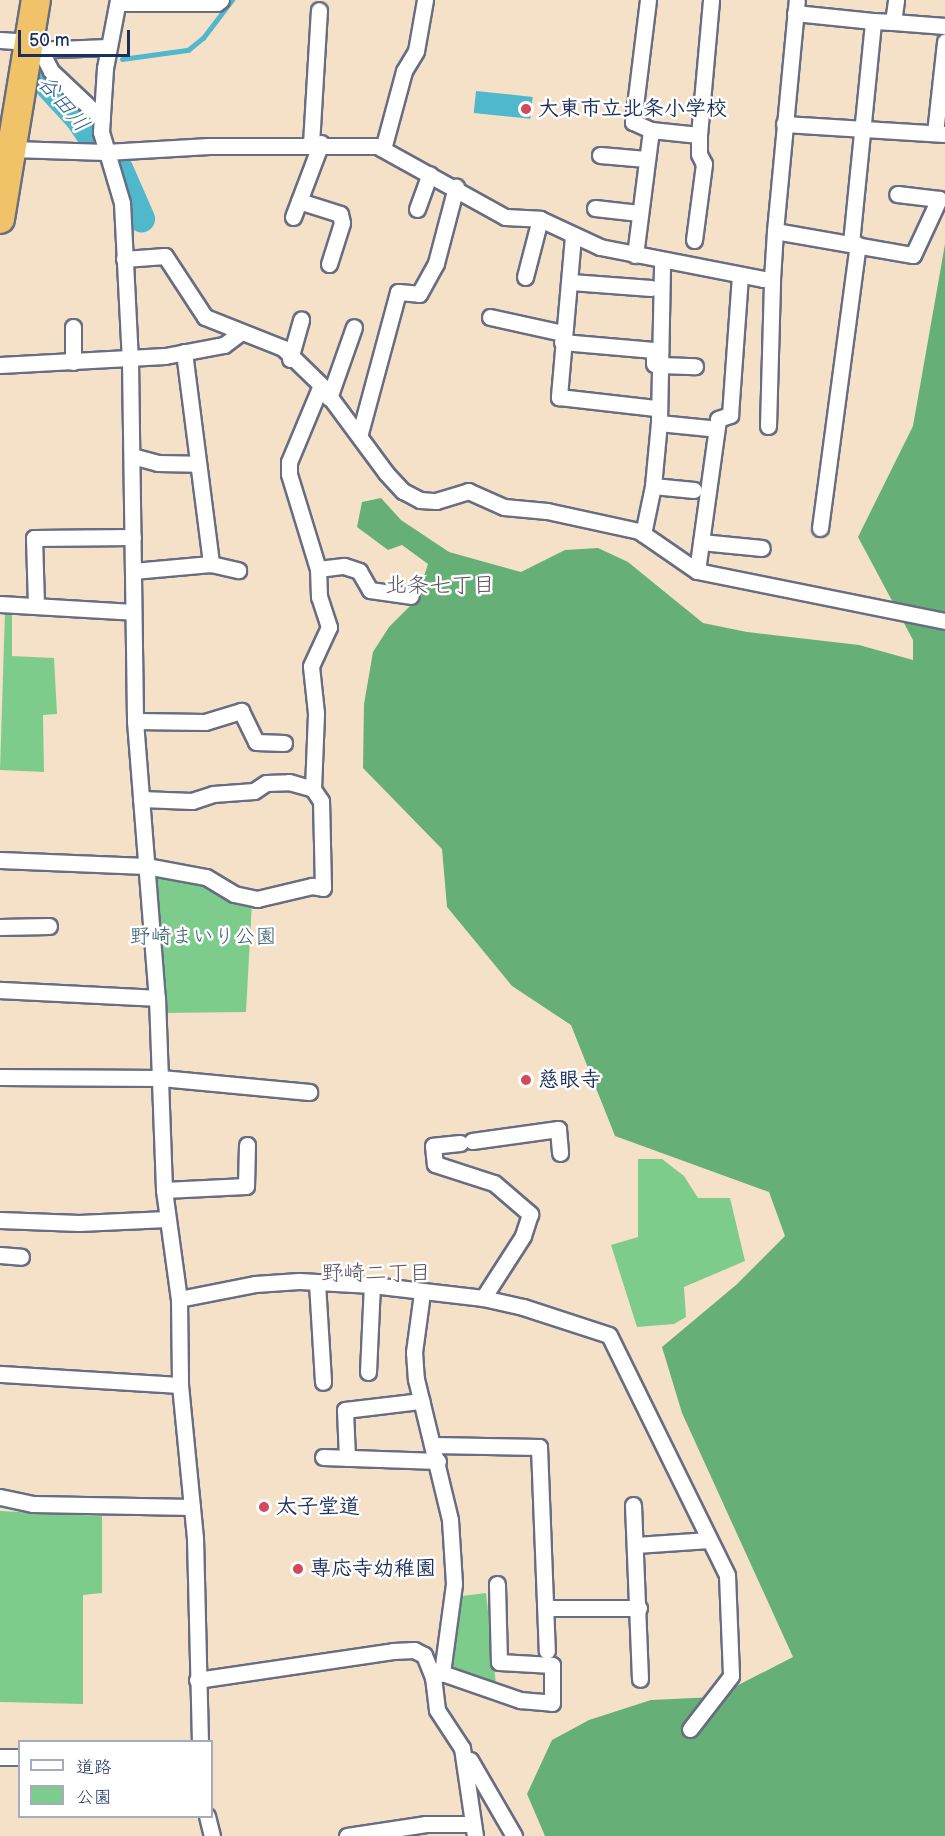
<!DOCTYPE html>
<html>
<head>
<meta charset="utf-8">
<style>
	body { margin:0 }
	#map { position:relative; width:945px; height:1836px; overflow:hidden; background:#f5e1c7; font-family:"Balsamiq Sans","Klee One",sans-serif }
	div>[style] { position:absolute }
	[style*='--x'] { left:calc(var(--x)*1px); top:calc(var(--y)*1px); width:calc(var(--w)*1px); rotate:calc(var(--a)*1deg) }
	.green>* { inset:0; background:#7ecc8c }
	.forest>* { inset:0; background:#66b078 }
	.water>* { inset:0; background:#4fb8cd; transform-origin:0 0 }
	.stream>* { height:4.5px; margin:-2.25px; padding:0 2.25px; transform-origin:2.25px; border-radius:2.25px; background:#4fb8cd }
	.river>* { height:27px; margin:-13.5px; padding:0 13.5px; transform-origin:13.5px; border-radius:13.5px; background:#4fb8cd }
	.roads { filter:drop-shadow(2px 0 #676d83) drop-shadow(-2px 0 #676d83) drop-shadow(0 2px #676d83) drop-shadow(0 -2px #676d83) }
	.street>* { height:15px; margin:-7.5px; padding:0 7.5px; transform-origin:7.5px; border-radius:7.5px; background:#fff }
	.highway>* { height:28px; margin:-14px; padding:0 14px; transform-origin:14px; border-radius:14px; background:#f1c369 }
	.dots>* { width:16px; height:16px; translate:-50% -50%; box-sizing:border-box; border:3px solid #fff; border-radius:50% }
	span { translate:-50% -50%; white-space:nowrap; text-align:center; line-height:1.15; -webkit-text-stroke:5px #fff; paint-order:stroke }
	.poi-label { font-size:21px; color:#1b2f5e; font-weight:700 }
	.left { translate:0 -50%; text-align:left }
	.park-label { font-size:21px; color:#395e6c }
	.water-label { font-size:22px; color:#2d5f85; font-style:italic }
	.neighbourhood-label { font-size:22px; color:#5d525f }
	.legend { position:absolute; left:18px; top:1740px; width:195px; height:78px; box-sizing:border-box; background:#fff; border:2px solid #a4acbf; margin:0; padding:8px 10px; list-style:none; font-size:18px; color:#1b2f5e }
	.legend li { display:flex; align-items:center; gap:12px; height:30px }
	.legend b { width:30px; border:2px solid #a4acbf }
	.scale { position:absolute; left:18px; top:30px; width:112px; height:27px; box-sizing:border-box; border:3px solid #1b2f5e; border-top:0; padding-left:8px; font-size:18px; line-height:21px; white-space:nowrap; color:#1b2f5e; -webkit-text-stroke:4px #fff; paint-order:stroke }
</style>
</head>
<body>
<div id="map">
	<div class="green">
		<div style="clip-path:polygon(5px 611px,12px 612px,12px 656px,54px 658px,57px 714px,43px 715px,44px 772px,0 770px)"></div>
		<div style="clip-path:polygon(151px 875px,205px 881px,252px 902px,246px 1012px,162px 1013px)"></div>
		<div style="clip-path:polygon(638px 1159px,662px 1159px,684px 1176px,698px 1198px,730px 1198px,745px 1261px,684px 1287px,686px 1317px,674px 1324px,637px 1327px,611px 1245px,638px 1237px)"></div>
		<div style="clip-path:polygon(0 1511px,102px 1516px,102px 1593px,83px 1595px,83px 1704px,0 1702px)"></div>
		<div style="clip-path:polygon(486px 1593px,496px 1685px,455px 1672px,451px 1662px,462px 1596px)"></div>
	</div>
	<div class="forest">
		<div style="clip-path:polygon(945px 244px,945px 1836px,545px 1836px,527px 1794px,552px 1740px,589px 1720px,651px 1700px,715px 1697px,793px 1657px,682px 1413px,662px 1347px,736px 1285px,785px 1236px,769px 1192px,615px 1136px,571px 1025px,512px 986px,447px 907px,442px 849px,363px 768px,364px 704px,373px 652px,389px 627px,416px 600px,428px 564px,402px 545px,388px 550px,357px 527px,362px 502px,381px 498px,401px 520px,449px 552px,521px 572px,565px 550px,598px 548px,628px 562px,703px 623px,747px 632px,859px 645px,913px 660px,913px 640px,858px 537px,913px 426px)"></div>
	</div>
	<div class="water">
		<div style="left:476px;top:91px;width:57px;height:22px;rotate:6deg"></div>
	</div>
	<div class="stream">
		<div style="--x:122;--y:59;--w:67;--a:-7.8"></div>
		<div style="--x:188;--y:50;--w:19;--a:-39"></div>
		<div style="--x:203;--y:38;--w:48;--a:-52.7"></div>
	</div>
	<div class="river">
		<div style="--x:32;--y:68;--w:68;--a:47.4"></div>
		<div style="--x:78;--y:118;--w:27;--a:56"></div>
		<div style="--x:119;--y:168;--w:55;--a:66.3"></div>
	</div>
	<div class="roads">
		<div class="street">
			<div style="--x:118;--y:0;--w:69;--a:100.8"></div>
			<div style="--x:105;--y:68;--w:64;--a:93.6"></div>
			<div style="--x:101;--y:132;--w:74;--a:73.5"></div>
			<div style="--x:122;--y:203;--w:157;--a:87.1"></div>
			<div style="--x:130;--y:360;--w:361;--a:89.2"></div>
			<div style="--x:135;--y:721;--w:278;--a:85.5"></div>
			<div style="--x:157;--y:998;--w:192;--a:87.9"></div>
			<div style="--x:164;--y:1190;--w:110;--a:82.2"></div>
			<div style="--x:179;--y:1299;--w:86;--a:89.3"></div>
			<div style="--x:180;--y:1385;--w:154;--a:84.4"></div>
			<div style="--x:195;--y:1538;--w:204;--a:88.6"></div>
			<div style="--x:648;--y:0;--w:123;--a:97"></div>
			<div style="--x:633;--y:122;--w:20;--a:24"></div>
			<div style="--x:651;--y:130;--w:48;--a:5.9"></div>
			<div style="--x:118;--y:3;--w:99;--a:0"></div>
			<div style="--x:217;--y:3;--w:5;--a:-37"></div>
			<div style="--x:795;--y:13;--w:78;--a:5.9"></div>
			<div style="--x:893;--y:22;--w:52;--a:4.4"></div>
			<div style="--x:0;--y:40;--w:30;--a:4"></div>
			<div style="--x:33;--y:50;--w:75;--a:-2.3"></div>
			<div style="--x:40;--y:50;--w:24;--a:62"></div>
			<div style="--x:51;--y:71;--w:70;--a:43.3"></div>
			<div style="--x:784;--y:124;--w:161;--a:3.6"></div>
			<div style="--x:935;--y:133;--w:92;--a:-83.7"></div>
			<div style="--x:311;--y:144;--w:134;--a:-86.6"></div>
			<div style="--x:12;--y:149;--w:94;--a:1.8"></div>
			<div style="--x:106;--y:152;--w:103;--a:-3.3"></div>
			<div style="--x:209;--y:146;--w:168;--a:0"></div>
			<div style="--x:377;--y:146;--w:146;--a:29"></div>
			<div style="--x:505;--y:217;--w:35;--a:3"></div>
			<div style="--x:540;--y:219;--w:66;--a:25"></div>
			<div style="--x:600;--y:247;--w:166;--a:11.1"></div>
			<div style="--x:763;--y:279;--w:9;--a:0"></div>
			<div style="--x:772;--y:279;--w:48;--a:-86.4"></div>
			<div style="--x:775;--y:231;--w:140;--a:9.9"></div>
			<div style="--x:913;--y:255;--w:62;--a:-65.1"></div>
			<div style="--x:939;--y:199;--w:42;--a:-173.2"></div>
			<div style="--x:383;--y:149;--w:81;--a:-74.9"></div>
			<div style="--x:404;--y:71;--w:23;--a:-59"></div>
			<div style="--x:416;--y:51;--w:52;--a:-80"></div>
			<div style="--x:600;--y:155;--w:46;--a:5"></div>
			<div style="--x:299;--y:201;--w:43;--a:17.6"></div>
			<div style="--x:340;--y:214;--w:9;--a:77"></div>
			<div style="--x:342;--y:223;--w:43;--a:107.6"></div>
			<div style="--x:595;--y:208;--w:44;--a:6.5"></div>
			<div style="--x:417;--y:209;--w:37;--a:-70"></div>
			<div style="--x:293;--y:217;--w:79;--a:-69.3"></div>
			<div style="--x:775;--y:231;--w:232;--a:-84.6"></div>
			<div style="--x:573;--y:236;--w:162;--a:95"></div>
			<div style="--x:559;--y:397;--w:97;--a:6.5"></div>
			<div style="--x:694;--y:240;--w:77;--a:-82.5"></div>
			<div style="--x:704;--y:164;--w:11;--a:-117"></div>
			<div style="--x:699;--y:154;--w:19;--a:-90"></div>
			<div style="--x:699;--y:135;--w:136;--a:-84.9"></div>
			<div style="--x:851;--y:243;--w:223;--a:-84.3"></div>
			<div style="--x:873;--y:21;--w:20;--a:3"></div>
			<div style="--x:893;--y:22;--w:22;--a:-82"></div>
			<div style="--x:635;--y:255;--w:126;--a:-82.7"></div>
			<div style="--x:124;--y:259;--w:41;--a:-4.2"></div>
			<div style="--x:165;--y:256;--w:73;--a:56.7"></div>
			<div style="--x:205;--y:317;--w:84;--a:21.7"></div>
			<div style="--x:283;--y:348;--w:53;--a:44.2"></div>
			<div style="--x:321;--y:385;--w:109;--a:53.5"></div>
			<div style="--x:386;--y:473;--w:25;--a:47"></div>
			<div style="--x:403;--y:491;--w:19;--a:28"></div>
			<div style="--x:420;--y:500;--w:16;--a:4"></div>
			<div style="--x:436;--y:501;--w:34;--a:-17"></div>
			<div style="--x:468;--y:491;--w:39;--a:24"></div>
			<div style="--x:504;--y:507;--w:43;--a:5.3"></div>
			<div style="--x:547;--y:511;--w:94;--a:12.3"></div>
			<div style="--x:639;--y:531;--w:70;--a:34.6"></div>
			<div style="--x:697;--y:571;--w:253;--a:11.4"></div>
			<div style="--x:525;--y:277;--w:60;--a:-75.5"></div>
			<div style="--x:571;--y:282;--w:80;--a:4.3"></div>
			<div style="--x:490;--y:317;--w:75;--a:12.4"></div>
			<div style="--x:73;--y:327;--w:35;--a:90"></div>
			<div style="--x:562;--y:342;--w:92;--a:5"></div>
			<div style="--x:654;--y:350;--w:14;--a:90"></div>
			<div style="--x:184;--y:352;--w:214;--a:82.7"></div>
			<div style="--x:290;--y:359;--w:41;--a:-74.2"></div>
			<div style="--x:0;--y:365;--w:165;--a:-3.1"></div>
			<div style="--x:165;--y:356;--w:60;--a:-10.6"></div>
			<div style="--x:224;--y:345;--w:20;--a:-37"></div>
			<div style="--x:660;--y:365;--w:35;--a:2"></div>
			<div style="--x:329;--y:398;--w:75;--a:-70.6"></div>
			<div style="--x:659;--y:423;--w:50;--a:5.7"></div>
			<div style="--x:768;--y:426;--w:147;--a:-88.4"></div>
			<div style="--x:360;--y:433;--w:146;--a:-74.9"></div>
			<div style="--x:398;--y:292;--w:21;--a:5"></div>
			<div style="--x:419;--y:294;--w:35;--a:-61"></div>
			<div style="--x:436;--y:263;--w:79;--a:-75.3"></div>
			<div style="--x:132;--y:456;--w:27;--a:15"></div>
			<div style="--x:158;--y:463;--w:39;--a:1"></div>
			<div style="--x:653;--y:486;--w:41;--a:5.6"></div>
			<div style="--x:820;--y:528;--w:286;--a:-82.4"></div>
			<div style="--x:643;--y:534;--w:49;--a:-78.2"></div>
			<div style="--x:653;--y:486;--w:63;--a:-84.6"></div>
			<div style="--x:659;--y:423;--w:162;--a:-88.9"></div>
			<div style="--x:701;--y:542;--w:61;--a:5.6"></div>
			<div style="--x:318;--y:569;--w:26;--a:-7"></div>
			<div style="--x:344;--y:566;--w:16;--a:18"></div>
			<div style="--x:359;--y:571;--w:22;--a:60"></div>
			<div style="--x:370;--y:590;--w:41;--a:8.3"></div>
			<div style="--x:133;--y:571;--w:78;--a:-5.1"></div>
			<div style="--x:211;--y:564;--w:28;--a:13"></div>
			<div style="--x:697;--y:571;--w:153;--a:-82.1"></div>
			<div style="--x:718;--y:419;--w:13;--a:-18"></div>
			<div style="--x:730;--y:415;--w:140;--a:-85.9"></div>
			<div style="--x:0;--y:604;--w:133;--a:3.4"></div>
			<div style="--x:36;--y:605;--w:67;--a:-91.7"></div>
			<div style="--x:34;--y:538;--w:99;--a:-0.6"></div>
			<div style="--x:135;--y:721;--w:70;--a:0.8"></div>
			<div style="--x:205;--y:722;--w:38;--a:-17"></div>
			<div style="--x:241;--y:711;--w:34;--a:64"></div>
			<div style="--x:256;--y:742;--w:28;--a:2"></div>
			<div style="--x:141;--y:799;--w:51;--a:2.2"></div>
			<div style="--x:192;--y:801;--w:22;--a:-18"></div>
			<div style="--x:213;--y:794;--w:41;--a:-4.2"></div>
			<div style="--x:254;--y:791;--w:14;--a:-34"></div>
			<div style="--x:266;--y:783;--w:23;--a:-2"></div>
			<div style="--x:289;--y:782;--w:25;--a:16"></div>
			<div style="--x:0;--y:860;--w:146;--a:2.4"></div>
			<div style="--x:146;--y:866;--w:61;--a:10.4"></div>
			<div style="--x:206;--y:877;--w:33;--a:31"></div>
			<div style="--x:234;--y:894;--w:24;--a:12"></div>
			<div style="--x:257;--y:899;--w:57;--a:-13.3"></div>
			<div style="--x:312;--y:886;--w:11;--a:10"></div>
			<div style="--x:323;--y:888;--w:87;--a:-91.3"></div>
			<div style="--x:321;--y:801;--w:14;--a:-124"></div>
			<div style="--x:313;--y:789;--w:76;--a:-87.7"></div>
			<div style="--x:316;--y:713;--w:47;--a:-96.1"></div>
			<div style="--x:311;--y:666;--w:43;--a:-65.2"></div>
			<div style="--x:329;--y:627;--w:32;--a:-108"></div>
			<div style="--x:319;--y:597;--w:28;--a:-92"></div>
			<div style="--x:318;--y:569;--w:99;--a:-107"></div>
			<div style="--x:289;--y:474;--w:12;--a:-90"></div>
			<div style="--x:289;--y:462;--w:83;--a:-67.4"></div>
			<div style="--x:0;--y:927;--w:49;--a:-1.2"></div>
			<div style="--x:0;--y:990;--w:157;--a:2.9"></div>
			<div style="--x:0;--y:1077;--w:161;--a:0.4"></div>
			<div style="--x:161;--y:1078;--w:149;--a:5.4"></div>
			<div style="--x:472;--y:1141;--w:87;--a:-7.9"></div>
			<div style="--x:558;--y:1129;--w:24;--a:85"></div>
			<div style="--x:460;--y:1143;--w:27;--a:174"></div>
			<div style="--x:433;--y:1146;--w:18;--a:84"></div>
			<div style="--x:435;--y:1164;--w:62;--a:17.9"></div>
			<div style="--x:494;--y:1183;--w:48;--a:40.7"></div>
			<div style="--x:530;--y:1214;--w:23;--a:108"></div>
			<div style="--x:523;--y:1236;--w:74;--a:122.8"></div>
			<div style="--x:164;--y:1190;--w:82;--a:-2.8"></div>
			<div style="--x:246;--y:1186;--w:41;--a:-88.6"></div>
			<div style="--x:0;--y:1220;--w:79;--a:2.2"></div>
			<div style="--x:79;--y:1223;--w:88;--a:-2.6"></div>
			<div style="--x:0;--y:1255;--w:21;--a:5"></div>
			<div style="--x:317;--y:1283;--w:99;--a:86.5"></div>
			<div style="--x:422;--y:1293;--w:60;--a:97.7"></div>
			<div style="--x:414;--y:1352;--w:27;--a:86"></div>
			<div style="--x:416;--y:1379;--w:145;--a:76.4"></div>
			<div style="--x:450;--y:1520;--w:64;--a:86.4"></div>
			<div style="--x:454;--y:1584;--w:90;--a:97.7"></div>
			<div style="--x:442;--y:1673;--w:10;--a:156"></div>
			<div style="--x:179;--y:1299;--w:77;--a:-11.2"></div>
			<div style="--x:255;--y:1284;--w:44;--a:-3.9"></div>
			<div style="--x:299;--y:1281;--w:73;--a:3.1"></div>
			<div style="--x:372;--y:1285;--w:112;--a:6.7"></div>
			<div style="--x:483;--y:1298;--w:41;--a:12.7"></div>
			<div style="--x:523;--y:1307;--w:90;--a:18"></div>
			<div style="--x:609;--y:1335;--w:267;--a:63.8"></div>
			<div style="--x:727;--y:1575;--w:101;--a:87.7"></div>
			<div style="--x:731;--y:1676;--w:67;--a:127.7"></div>
			<div style="--x:368;--y:1372;--w:87;--a:-87.4"></div>
			<div style="--x:0;--y:1374;--w:180;--a:3.5"></div>
			<div style="--x:433;--y:1445;--w:106;--a:1.1"></div>
			<div style="--x:539;--y:1447;--w:204;--a:87.8"></div>
			<div style="--x:323;--y:1457;--w:115;--a:2"></div>
			<div style="--x:347;--y:1458;--w:48;--a:-92.4"></div>
			<div style="--x:345;--y:1410;--w:77;--a:-6.8"></div>
			<div style="--x:0;--y:1497;--w:34;--a:12"></div>
			<div style="--x:33;--y:1504;--w:159;--a:1.1"></div>
			<div style="--x:633;--y:1505;--w:174;--a:87.7"></div>
			<div style="--x:636;--y:1545;--w:73;--a:-3.9"></div>
			<div style="--x:547;--y:1608;--w:92;--a:0"></div>
			<div style="--x:442;--y:1673;--w:83;--a:19.1"></div>
			<div style="--x:520;--y:1700;--w:32;--a:5"></div>
			<div style="--x:552;--y:1703;--w:38;--a:-90"></div>
			<div style="--x:552;--y:1665;--w:53;--a:-176.8"></div>
			<div style="--x:499;--y:1662;--w:78;--a:-91.5"></div>
			<div style="--x:197;--y:1680;--w:198;--a:-8.4"></div>
			<div style="--x:393;--y:1651;--w:21;--a:-3"></div>
			<div style="--x:414;--y:1650;--w:11;--a:27"></div>
			<div style="--x:424;--y:1655;--w:24;--a:68"></div>
			<div style="--x:433;--y:1677;--w:33;--a:83"></div>
			<div style="--x:437;--y:1710;--w:45;--a:56.7"></div>
			<div style="--x:462;--y:1748;--w:89;--a:81.6"></div>
			<div style="--x:0;--y:1757;--w:20;--a:0"></div>
			<div style="--x:470;--y:1760;--w:88;--a:59.9"></div>
			<div style="--x:207;--y:1816;--w:21;--a:76"></div>
			<div style="--x:347;--y:1836;--w:80;--a:-8.6"></div>
			<div style="--x:426;--y:1824;--w:46;--a:0"></div>
		</div>
		<div class="highway">
			<div style="--x:0;--y:219;--w:222;--a:-80.7"></div>
		</div>
	</div>
	<div class="dots">
		<div style="left:526px;top:109px;background:#d1495b"></div>
		<div style="left:526px;top:1080px;background:#d1495b"></div>
		<div style="left:264px;top:1507px;background:#d1495b"></div>
		<div style="left:298px;top:1569px;background:#d1495b"></div>
	</div>
	<div class="poi-label">
		<span class="left" style="left:538px;top:109px">大東市立北条小学校</span>
		<span class="left" style="left:538px;top:1080px">慈眼寺</span>
		<span class="left" style="left:276px;top:1507px">太子堂道</span>
		<span class="left" style="left:310px;top:1569px">専応寺幼稚園</span>
	</div>
	<div class="park-label">
		<span style="left:203px;top:937px">野崎まいり公園</span>
	</div>
	<div class="water-label">
		<span style="left:63px;top:104px;rotate:50deg">谷田川</span>
	</div>
	<div class="neighbourhood-label">
		<span style="left:440px;top:586px">北条七丁目</span>
		<span style="left:376px;top:1274px">野崎二丁目</span>
	</div>
	<ul class="legend">
	<li><b style="height:8px;background:#fff"></b>道路</li>
	<li><b style="height:16px;background:#7ecc8c"></b>公園</li>
	</ul>
	<div class="scale">50 m</div>
</div>
</body>
</html>
